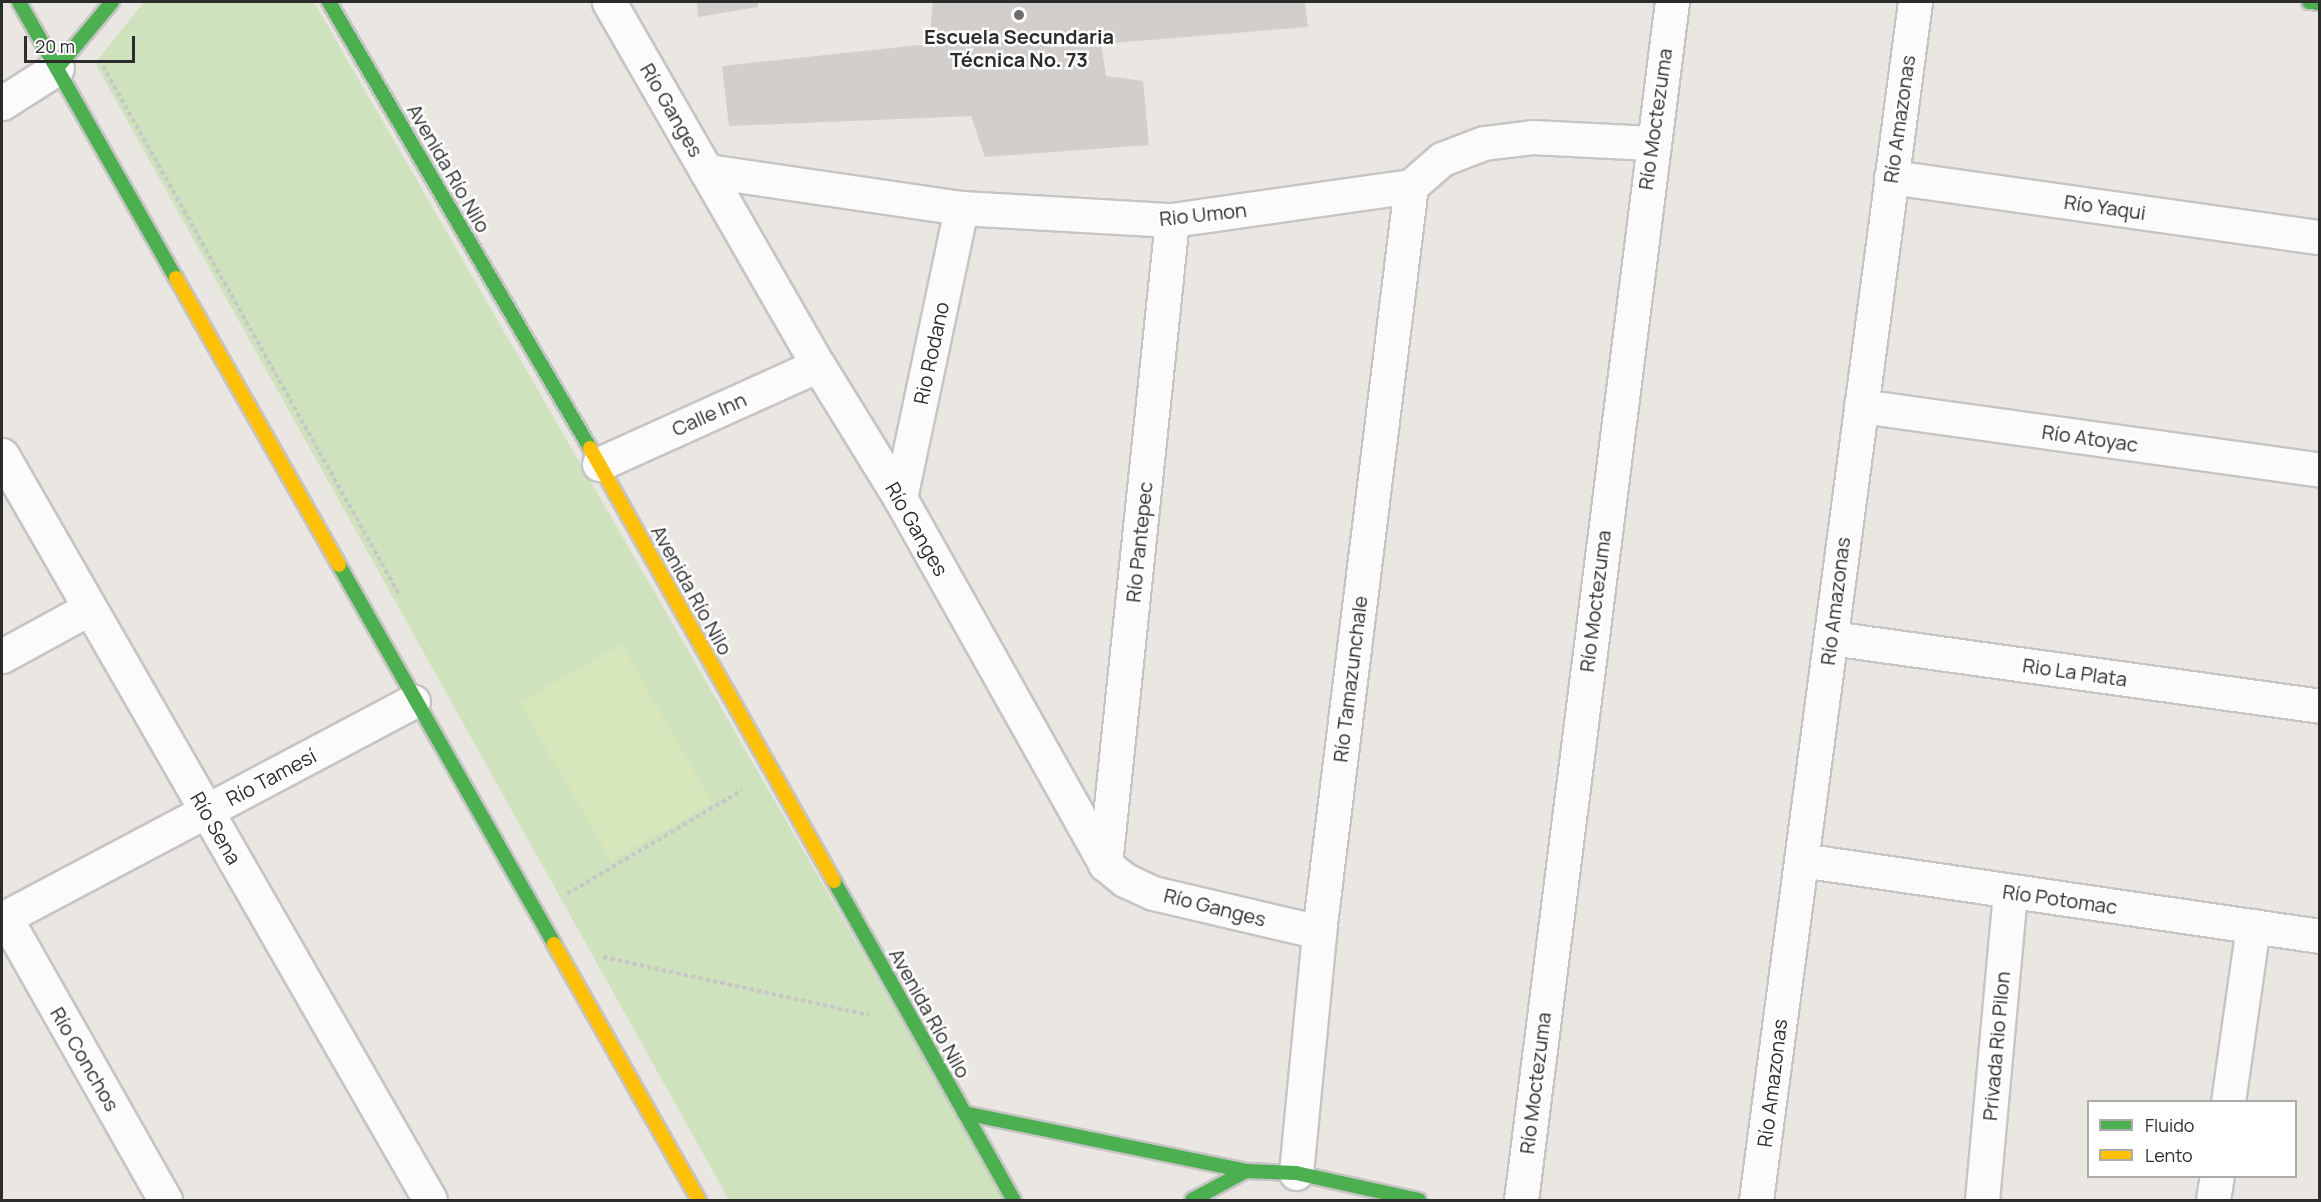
<!DOCTYPE html>
<html>
<head>
<meta charset="utf-8">
<style>
	body { margin:0 }
	#map { position:relative; width:2321px; height:1202px; overflow:hidden; background:#eae6e2; font-family:Manrope,sans-serif }
	div>[style] { position:absolute }
	[style*='--x'] { left:calc(var(--x)*1px); top:calc(var(--y)*1px); width:calc(var(--w)*1px); rotate:calc(var(--a)*1deg) }
	.green>* { inset:0; background:#cee3bd }
	.pitch>* { inset:0; background:#d8e6bb; transform-origin:0 0 }
	.building>* { inset:0; background:#d1cecb }
	.path>* { height:4px; margin-top:-2px; transform-origin:0; background:repeating-linear-gradient(90deg,#c7c7c6 0 4.5px,transparent 0 7.5px) }
	.roads { filter:drop-shadow(2px 0 #c6c4c4) drop-shadow(-2px 0 #c6c4c4) drop-shadow(0 2px #c6c4c4) drop-shadow(0 -2px #c6c4c4) }
	.street>* { height:33px; margin:-16.5px; padding:0 16.5px; transform-origin:16.5px; border-radius:16.5px; background:#fcfbfb }
	.fast>* { height:14px; margin:-7px; padding:0 7px; transform-origin:7px; border-radius:7px; background:#4caf50 }
	.slow>* { height:14px; margin:-7px; padding:0 7px; transform-origin:7px; border-radius:7px; background:#ffc107 }
	.dots>* { width:16px; height:16px; translate:-50% -50%; box-sizing:border-box; border:3px solid #fff; border-radius:50% }
	span { translate:-50% -50%; white-space:nowrap; text-align:center; line-height:1.15; -webkit-text-stroke:5px #fff; paint-order:stroke }
	.poi-label { font-size:20px; color:#2c2c2c; font-weight:700 }
	.street-label { font-size:20px; color:#2c2c2c }
	.frame { position:absolute; inset:0; border:3px solid #2c2c2c; pointer-events:none }
	.legend { position:absolute; left:2087px; top:1100px; width:210px; height:78px; box-sizing:border-box; background:#fff; border:2px solid #ababab; margin:0; padding:8px 10px; list-style:none; font-size:18px; color:#2c2c2c }
	.legend li { display:flex; align-items:center; gap:12px; height:30px }
	.legend b { width:30px; border:2px solid #ababab }
	.scale { position:absolute; left:24px; top:36px; width:111px; height:27px; box-sizing:border-box; border:3px solid #2c2c2c; border-top:0; padding-left:8px; font-size:18px; line-height:21px; white-space:nowrap; color:#2c2c2c; -webkit-text-stroke:4px #fff; paint-order:stroke }
</style>
</head>
<body>
<div id="map">
	<div class="green">
		<div style="clip-path:polygon(144px 2px,314px 2px,1005px 1200px,729px 1200px,95px 63px)"></div>
	</div>
	<div class="pitch">
		<div style="left:621px;top:644px;width:183px;height:117px;rotate:60deg"></div>
	</div>
	<div class="building">
		<div style="clip-path:polygon(697px 2px,758px 2px,758px 7px,698px 17px)"></div>
		<div style="clip-path:polygon(933px 2px,1305px 2px,1308px 27px,1101px 44px,1106px 76px,1143px 81px,1149px 145px,985px 157px,971px 116px,729px 126px,722px 66px,929px 44px)"></div>
	</div>
	<div class="path">
		<div style="--x:103;--y:66;--w:608;--a:60.73"></div>
		<div style="--x:567;--y:894;--w:204;--a:-30.7"></div>
		<div style="--x:603;--y:957;--w:273;--a:12.3"></div>
	</div>
	<div class="roads">
		<div class="street">
			<div style="--x:609;--y:2;--w:419;--a:60.1"></div>
			<div style="--x:818;--y:365;--w:156;--a:58.3"></div>
			<div style="--x:900;--y:498;--w:420;--a:60.7"></div>
			<div style="--x:1105;--y:864;--w:26;--a:39"></div>
			<div style="--x:1125;--y:880;--w:31;--a:25"></div>
			<div style="--x:1153;--y:893;--w:171;--a:13.2"></div>
			<div style="--x:2;--y:103;--w:65;--a:-32.5"></div>
			<div style="--x:708;--y:171;--w:256;--a:8.3"></div>
			<div style="--x:961;--y:208;--w:211;--a:3.3"></div>
			<div style="--x:1172;--y:220;--w:241;--a:-8.1"></div>
			<div style="--x:1411;--y:186;--w:41;--a:-41.1"></div>
			<div style="--x:1442;--y:159;--w:45;--a:-20.9"></div>
			<div style="--x:1484;--y:143;--w:48;--a:-7.1"></div>
			<div style="--x:1532;--y:137;--w:119;--a:2.9"></div>
			<div style="--x:1891;--y:177;--w:433;--a:8"></div>
			<div style="--x:1861;--y:406;--w:463;--a:7.9"></div>
			<div style="--x:2;--y:455;--w:859;--a:60.12"></div>
			<div style="--x:599;--y:464;--w:240;--a:-24.3"></div>
			<div style="--x:900;--y:498;--w:296;--a:-78.1"></div>
			<div style="--x:1831;--y:638;--w:494;--a:7.9"></div>
			<div style="--x:2;--y:656;--w:98;--a:-28.7"></div>
			<div style="--x:1801;--y:860;--w:525;--a:8.33"></div>
			<div style="--x:1105;--y:864;--w:647;--a:-84.06"></div>
			<div style="--x:5;--y:917;--w:325;--a:60.5"></div>
			<div style="--x:2;--y:919;--w:465;--a:-27.9"></div>
			<div style="--x:2228;--y:1102;--w:178;--a:-81.9"></div>
			<div style="--x:1296;--y:1173;--w:242;--a:-84.5"></div>
			<div style="--x:1319;--y:932;--w:752;--a:-82.97"></div>
			<div style="--x:1521;--y:1200;--w:1207;--a:-82.82"></div>
			<div style="--x:1756;--y:1200;--w:1209;--a:-82.44"></div>
			<div style="--x:1982;--y:1200;--w:309;--a:-84.8"></div>
			<div style="--x:2213;--y:1200;--w:24;--a:-81"></div>
		</div>
		<div class="fast">
			<div style="--x:19;--y:2;--w:318;--a:60.4"></div>
			<div style="--x:329;--y:2;--w:517;--a:59.66"></div>
			<div style="--x:2309;--y:2;--w:11;--a:5"></div>
			<div style="--x:57;--y:68;--w:86;--a:-50.2"></div>
			<div style="--x:339;--y:565;--w:436;--a:60.4"></div>
			<div style="--x:834;--y:881;--w:366;--a:60.6"></div>
			<div style="--x:964;--y:1113;--w:288;--a:11.6"></div>
			<div style="--x:1192;--y:1200;--w:61;--a:-28.2"></div>
			<div style="--x:1246;--y:1171;--w:50;--a:2.3"></div>
			<div style="--x:1296;--y:1173;--w:126;--a:12.4"></div>
		</div>
		<div class="slow">
			<div style="--x:176;--y:278;--w:330;--a:60.4"></div>
			<div style="--x:590;--y:448;--w:497;--a:60.6"></div>
			<div style="--x:554;--y:944;--w:294;--a:60.5"></div>
		</div>
	</div>
	<div class="dots">
		<div style="left:1019px;top:15px;background:#6e6d6c"></div>
	</div>
	<div class="poi-label">
		<span style="left:1019px;top:48px">Escuela Secundaria<br>Técnica No. 73</span>
	</div>
	<div class="street-label">
		<span style="left:672px;top:110px;rotate:60deg">Río Ganges</span>
		<span style="left:1655px;top:119px;rotate:-82deg">Río Moctezuma</span>
		<span style="left:1899px;top:119px;rotate:-82deg">Río Amazonas</span>
		<span style="left:449px;top:168px;rotate:60deg">Avenida Río Nilo</span>
		<span style="left:2105px;top:207px;rotate:8deg">Río Yaqui</span>
		<span style="left:1203px;top:214px;rotate:-6deg">Rio Umon</span>
		<span style="left:931px;top:353px;rotate:-78deg">Rio Rodano</span>
		<span style="left:709px;top:414px;rotate:-24deg">Calle Inn</span>
		<span style="left:2090px;top:438px;rotate:8deg">Río Atoyac</span>
		<span style="left:917px;top:529px;rotate:60deg">Río Ganges</span>
		<span style="left:1139px;top:542px;rotate:-84deg">Río Pantepec</span>
		<span style="left:692px;top:590px;rotate:61deg">Avenida Río Nilo</span>
		<span style="left:1595px;top:601px;rotate:-83deg">Río Moctezuma</span>
		<span style="left:1835px;top:601px;rotate:-83deg">Río Amazonas</span>
		<span style="left:2075px;top:672px;rotate:8deg">Rio La Plata</span>
		<span style="left:1350px;top:679px;rotate:-83deg">Río Tamazunchale</span>
		<span style="left:271px;top:777px;rotate:-28deg">Río Tamesí</span>
		<span style="left:216px;top:828px;rotate:60deg">Río Sena</span>
		<span style="left:2060px;top:899px;rotate:8deg">Río Potomac</span>
		<span style="left:1215px;top:907px;rotate:14deg">Río Ganges</span>
		<span style="left:930px;top:1013px;rotate:61deg">Avenida Río Nilo</span>
		<span style="left:1996px;top:1046px;rotate:-85deg">Privada Rio Pilon</span>
		<span style="left:85px;top:1059px;rotate:60deg">Río Conchos</span>
		<span style="left:1535px;top:1083px;rotate:-83deg">Río Moctezuma</span>
		<span style="left:1772px;top:1083px;rotate:-83deg">Río Amazonas</span>
	</div>
	<div class="frame"></div>
	<ul class="legend">
	<li><b style="height:8px;background:#4caf50"></b>Fluido</li>
	<li><b style="height:8px;background:#ffc107"></b>Lento</li>
	</ul>
	<div class="scale">20 m</div>
</div>
</body>
</html>
